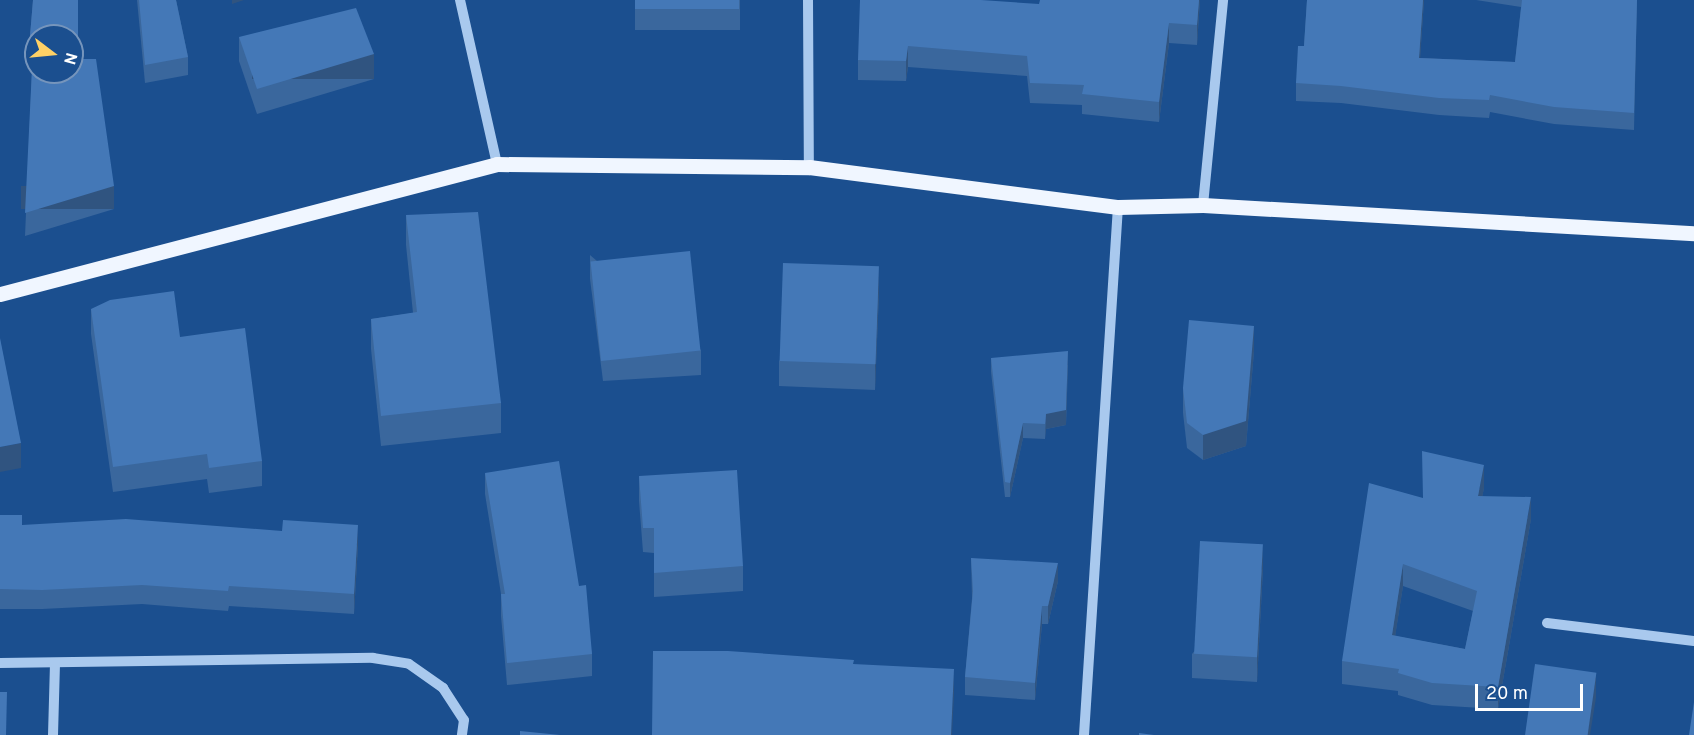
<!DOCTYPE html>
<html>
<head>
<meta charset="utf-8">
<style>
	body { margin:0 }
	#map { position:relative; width:1694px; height:735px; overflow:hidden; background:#1b4f8f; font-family:Overpass,sans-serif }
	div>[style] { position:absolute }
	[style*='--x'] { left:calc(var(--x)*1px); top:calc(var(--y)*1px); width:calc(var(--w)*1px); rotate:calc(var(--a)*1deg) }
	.minor>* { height:10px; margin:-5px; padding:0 5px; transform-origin:5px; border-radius:5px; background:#a9c9ee }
	.major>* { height:15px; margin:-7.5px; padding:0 7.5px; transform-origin:7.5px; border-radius:7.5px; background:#f0f6ff }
	.wall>* { inset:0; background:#3a679d; transform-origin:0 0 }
	.shaded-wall>* { inset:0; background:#305480; transform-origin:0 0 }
	.building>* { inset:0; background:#4478b7; transform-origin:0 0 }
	span { translate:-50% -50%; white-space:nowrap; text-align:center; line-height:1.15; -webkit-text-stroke:4.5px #1b4f8f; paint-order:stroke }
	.north { position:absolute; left:24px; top:24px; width:60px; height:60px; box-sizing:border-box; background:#1b4f8f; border:2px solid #7695bc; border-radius:50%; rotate:106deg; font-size:16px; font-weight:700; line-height:24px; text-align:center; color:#fff }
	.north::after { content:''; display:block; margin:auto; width:21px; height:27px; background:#ffd166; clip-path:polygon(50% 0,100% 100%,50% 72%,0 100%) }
	.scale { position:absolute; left:1475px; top:684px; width:108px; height:27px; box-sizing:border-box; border:3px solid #fff; border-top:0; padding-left:8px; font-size:18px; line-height:21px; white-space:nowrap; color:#fff; -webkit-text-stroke:4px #1b4f8f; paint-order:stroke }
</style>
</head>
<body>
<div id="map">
	<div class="minor">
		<div style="--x:460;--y:0;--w:168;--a:77.3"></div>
		<div style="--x:808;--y:0;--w:167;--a:89.7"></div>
		<div style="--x:1203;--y:205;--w:206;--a:-84.4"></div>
		<div style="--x:1547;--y:623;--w:148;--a:7"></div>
		<div style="--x:0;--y:663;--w:373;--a:-0.8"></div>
		<div style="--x:373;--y:658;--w:36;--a:9"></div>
		<div style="--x:409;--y:664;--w:42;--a:35.2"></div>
		<div style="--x:443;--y:688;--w:38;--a:57"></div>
		<div style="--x:464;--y:720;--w:15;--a:98"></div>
		<div style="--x:53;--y:735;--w:71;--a:-88.4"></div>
		<div style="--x:1084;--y:735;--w:529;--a:-86.32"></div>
	</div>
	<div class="major">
		<div style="--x:0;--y:294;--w:514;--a:-14.66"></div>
		<div style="--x:497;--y:164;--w:312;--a:0.6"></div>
		<div style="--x:809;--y:167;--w:312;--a:7.4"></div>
		<div style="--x:1118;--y:207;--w:85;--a:-1.3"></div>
		<div style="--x:1203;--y:205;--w:492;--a:3.3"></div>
	</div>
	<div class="wall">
		<div style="clip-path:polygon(33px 0,78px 59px,114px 209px,25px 236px,32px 71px,29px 70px,29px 48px)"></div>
		<div style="clip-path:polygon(137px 0,176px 0,188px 57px,188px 75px,145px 83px)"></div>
		<div style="left:635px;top:0;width:105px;height:30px"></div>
		<div style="clip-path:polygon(1200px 0,1197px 45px,1169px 43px,1159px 122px,1082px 114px,1082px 105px,1030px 103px,1027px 76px,908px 67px,906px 81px,858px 80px,858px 60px,1039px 4px)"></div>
		<div style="clip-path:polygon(1307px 0,1424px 0,1420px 58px,1515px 62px,1521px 7px,1476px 0,1637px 0,1634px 130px,1554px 124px,1490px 112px,1489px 118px,1439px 115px,1341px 103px,1296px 101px,1296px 83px,1304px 46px)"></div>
		<div style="clip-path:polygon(239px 37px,374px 79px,257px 114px,239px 61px)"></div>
		<div style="clip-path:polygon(406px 215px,501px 403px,501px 433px,381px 446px,371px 349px,371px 319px,413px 313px,406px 245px)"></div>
		<div style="clip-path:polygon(590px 255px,701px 350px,701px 375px,603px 381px,590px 279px)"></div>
		<div style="clip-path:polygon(879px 292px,875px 390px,779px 386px,779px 361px)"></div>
		<div style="clip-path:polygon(91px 309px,180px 337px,262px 461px,262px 486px,209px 493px,207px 479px,113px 492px,91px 334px)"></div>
		<div style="clip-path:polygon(1254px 351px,1246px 446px,1203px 460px,1187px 448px,1183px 413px,1183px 388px)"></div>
		<div style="clip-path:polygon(991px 358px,1068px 365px,1066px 425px,1046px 429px,1045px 439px,1023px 438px,1010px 497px,1005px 497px,991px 372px)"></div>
		<div style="clip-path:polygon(485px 473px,579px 586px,592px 654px,592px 676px,507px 685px,501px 616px,501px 594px,485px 494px)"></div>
		<div style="clip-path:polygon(639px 476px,743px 566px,743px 591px,654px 597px,654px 553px,643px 552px,639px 501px)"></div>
		<div style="clip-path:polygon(evenodd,1484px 488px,1482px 497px,1531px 519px,1498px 709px,1432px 705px,1398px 695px,1398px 691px,1342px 684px,1342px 661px,1423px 498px,1484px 488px,1403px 586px,1473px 611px,1465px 649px,1395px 636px,1403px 586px)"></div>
		<div style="clip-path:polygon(0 515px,22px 525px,358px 545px,354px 614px,229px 606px,228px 611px,142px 604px,42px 609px,0 609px)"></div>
		<div style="clip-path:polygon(971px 558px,1058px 581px,1048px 624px,1042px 624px,1035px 700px,965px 695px,965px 677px,972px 598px)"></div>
		<div style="clip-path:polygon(1263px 568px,1257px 682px,1192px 678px,1192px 654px)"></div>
	</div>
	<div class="shaded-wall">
		<div style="clip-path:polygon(232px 0,244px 0,232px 4px)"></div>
		<div style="clip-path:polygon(1199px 0,1200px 0,1197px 45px,1197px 25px)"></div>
		<div style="clip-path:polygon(1423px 0,1424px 0,1419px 76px,1419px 58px)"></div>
		<div style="clip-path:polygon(1169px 23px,1169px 43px,1159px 122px,1159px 102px)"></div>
		<div style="clip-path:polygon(908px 46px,908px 67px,906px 81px,906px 61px)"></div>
		<div style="left:374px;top:54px;width:25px;height:122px;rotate:90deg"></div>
		<div style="left:114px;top:186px;width:23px;height:93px;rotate:90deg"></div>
		<div style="clip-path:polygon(879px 267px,879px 292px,875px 390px,875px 365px)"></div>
		<div style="clip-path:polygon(1254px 326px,1254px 351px,1246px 446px,1203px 460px,1203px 435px)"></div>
		<div style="clip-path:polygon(1068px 351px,1066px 425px,1046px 429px,1045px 439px,1046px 414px)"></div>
		<div style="clip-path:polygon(1023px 423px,1023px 438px,1010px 497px,1010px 483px)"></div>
		<div style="clip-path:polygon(21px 443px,21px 468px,0 472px,0 447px)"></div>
		<div style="clip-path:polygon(1484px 465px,1484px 488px,1478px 519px,1478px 496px)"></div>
		<div style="clip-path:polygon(1531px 497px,1531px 519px,1498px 709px,1498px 687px)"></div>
		<div style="clip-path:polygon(358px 525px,358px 545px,354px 614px,354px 594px)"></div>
		<div style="clip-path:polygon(1263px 544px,1263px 568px,1257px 682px,1257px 658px)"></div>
		<div style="clip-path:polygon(1058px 563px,1058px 581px,1048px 624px,1048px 606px)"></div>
		<div style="clip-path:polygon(1403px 564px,1403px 586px,1392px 657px,1392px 635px)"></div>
		<div style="clip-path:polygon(1042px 606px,1042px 624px,1035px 700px,1035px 683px)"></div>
		<div style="clip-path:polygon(954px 669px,954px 694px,952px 735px,951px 735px)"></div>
		<div style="clip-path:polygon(1596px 673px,1596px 698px,1590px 735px,1587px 735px)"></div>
	</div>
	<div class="building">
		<div style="clip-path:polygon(evenodd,33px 0,78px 0,78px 59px,96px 59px,114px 186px,25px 213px,33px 48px,29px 48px,33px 0,36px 36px,72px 36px,72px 72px,36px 72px,36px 36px)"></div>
		<div style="clip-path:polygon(139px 0,176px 0,188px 57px,145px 65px)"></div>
		<div style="left:635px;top:0;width:104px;height:9px"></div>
		<div style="clip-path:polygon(860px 0,981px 0,1039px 4px,1040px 0,1199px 0,1197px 25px,1169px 23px,1159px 102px,1082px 94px,1084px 85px,1030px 83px,1027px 56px,908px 46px,906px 61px,858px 60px)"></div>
		<div style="clip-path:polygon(1307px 0,1423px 0,1419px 58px,1515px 62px,1522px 0,1637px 0,1634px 113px,1554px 107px,1490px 95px,1489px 100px,1439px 98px,1341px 86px,1296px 83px,1298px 46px,1304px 46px)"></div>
		<div style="clip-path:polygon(356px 8px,374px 54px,257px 89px,239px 37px)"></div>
		<div style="clip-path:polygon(478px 212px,501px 403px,381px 416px,371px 319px,417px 312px,406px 215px)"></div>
		<div style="left:690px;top:251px;width:100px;height:100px;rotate:84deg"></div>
		<div style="left:783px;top:263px;width:96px;height:98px;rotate:2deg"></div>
		<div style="clip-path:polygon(174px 291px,180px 337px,245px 328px,262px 461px,209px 468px,207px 454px,113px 467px,91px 309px,110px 300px)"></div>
		<div style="clip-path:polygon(1189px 320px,1254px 326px,1246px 421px,1203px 435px,1187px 423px,1183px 388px)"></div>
		<div style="clip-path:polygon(0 338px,21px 443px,0 447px)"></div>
		<div style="clip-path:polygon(1068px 351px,1066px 410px,1046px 414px,1045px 424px,1023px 423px,1010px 483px,1005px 482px,991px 358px)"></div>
		<div style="clip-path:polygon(evenodd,1422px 451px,1484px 465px,1478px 496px,1531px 497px,1498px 687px,1432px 683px,1398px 673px,1399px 669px,1342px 661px,1369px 483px,1423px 498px,1422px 451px,1403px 564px,1477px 591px,1465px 649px,1392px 635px,1403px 564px)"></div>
		<div style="clip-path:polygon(559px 461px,579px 586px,586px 585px,592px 654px,507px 663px,501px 594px,505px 594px,485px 473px)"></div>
		<div style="clip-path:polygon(737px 470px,743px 566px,654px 573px,654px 528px,643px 528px,639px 476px)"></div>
		<div style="clip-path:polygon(0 515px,22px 515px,22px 525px,126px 519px,282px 531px,283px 520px,358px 525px,354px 594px,229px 586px,228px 591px,142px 585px,42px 590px,0 589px)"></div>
		<div style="left:1200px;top:541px;width:63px;height:113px;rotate:3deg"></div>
		<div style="clip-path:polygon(971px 558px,1058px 563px,1048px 606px,1042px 606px,1035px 683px,965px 677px,973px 591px)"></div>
		<div style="clip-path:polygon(653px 651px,728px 651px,854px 660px,853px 664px,954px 669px,951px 735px,652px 735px)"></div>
		<div style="left:1535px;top:664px;width:62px;height:72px;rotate:8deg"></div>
		<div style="clip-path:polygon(0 692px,7px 692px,6px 735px,0 735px)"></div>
		<div style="clip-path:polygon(1694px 702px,1694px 735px,1689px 735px)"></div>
		<div style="clip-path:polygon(520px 731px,560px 735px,520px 735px)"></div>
		<div style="clip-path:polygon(1139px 733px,1154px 735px,1139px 735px)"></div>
	</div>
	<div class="north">N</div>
	<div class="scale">20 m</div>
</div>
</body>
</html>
